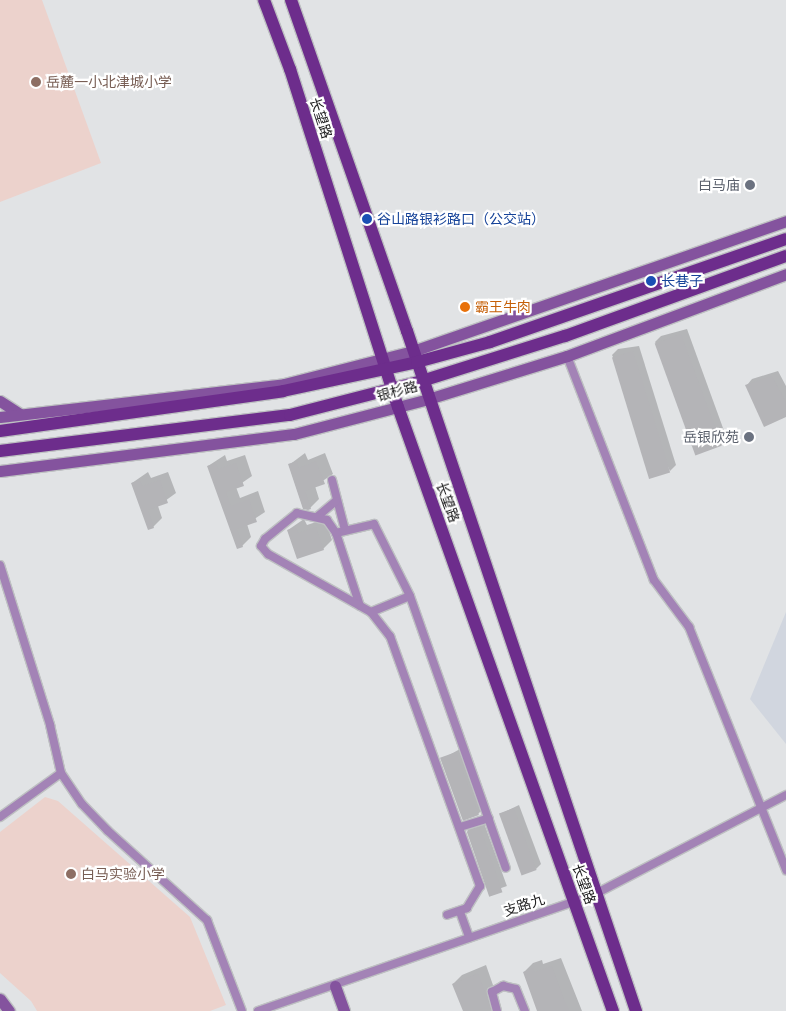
<!DOCTYPE html>
<html>
<head>
<meta charset="utf-8">
<style>
	body { margin:0 }
	#map { position:relative; width:786px; height:1011px; overflow:hidden; background:#e1e3e5; font-family:Arial,"Noto Sans SC",sans-serif }
	div>[style] { position:absolute }
	[style*='--x'] { left:calc(var(--x)*1px); top:calc(var(--y)*1px); width:calc(var(--w)*1px); rotate:calc(var(--a)*1deg) }
	.built>* { inset:0; background:#d1d6df }
	.education>* { inset:0; background:#ecd2cc }
	.shadow>* { inset:0; background:#0003; transform-origin:0 0 }
	.building>* { inset:0; background:#b4b4b7; transform-origin:0 0 }
	.roads { filter:drop-shadow(1px 0 #bec0c2) drop-shadow(-1px 0 #bec0c2) drop-shadow(0 1px #bec0c2) drop-shadow(0 -1px #bec0c2) }
	.street>* { height:8px; margin:-4px; padding:0 4px; transform-origin:4px; border-radius:4px; background:#a383b6 }
	.secondary>* { height:11px; margin:-5.5px; padding:0 5.5px; transform-origin:5.5px; border-radius:5.5px; background:#84539e }
	.primary>* { height:12px; margin:-6px; padding:0 6px; transform-origin:6px; border-radius:6px; background:#6d2d8c }
	.dots>* { width:14px; height:14px; translate:-50% -50%; box-sizing:border-box; border:2px solid #fff; border-radius:50% }
	span { translate:-50% -50%; white-space:nowrap; text-align:center; line-height:1.15; -webkit-text-stroke:4.5px #fff; paint-order:stroke }
	.education-label { font-size:14px; color:#785e54 }
	.left { translate:0 -50%; text-align:left }
	.street-label { font-size:14px; color:#202021 }
	.worship-label { font-size:14px; color:#5b616d }
	.right { translate:-100% -50%; text-align:right }
	.transit-label { font-size:14px; color:#164399 }
	.food-label { font-size:14px; color:#c56008 }
</style>
</head>
<body>
<div id="map">
	<div class="built">
		<div style="clip-path:polygon(786px 612px,786px 744px,750px 699px)"></div>
	</div>
	<div class="education">
		<div style="clip-path:polygon(0 0,42px 0,101px 163px,0 202px)"></div>
		<div style="clip-path:polygon(45px 797px,58px 801px,190px 917px,226px 1005px,210px 1011px,37px 1011px,31px 1001px,0 973px,0 832px)"></div>
	</div>
	<div class="shadow">
		<div style="clip-path:polygon(687px 329px,727px 439px,721px 445px,655px 342px,661px 336px)"></div>
		<div style="clip-path:polygon(639px 346px,676px 465px,670px 471px,612px 355px,618px 349px)"></div>
		<div style="clip-path:polygon(778px 371px,786px 386px,786px 415px,747px 385px,752px 379px)"></div>
		<div style="clip-path:polygon(305px 453px,308px 460px,325px 453px,333px 474px,315px 486px,319px 499px,310px 508px,289px 465px)"></div>
		<div style="clip-path:polygon(225px 455px,227px 461px,245px 455px,252px 476px,236px 487px,240px 498px,258px 491px,265px 512px,247px 524px,251px 537px,242px 546px,208px 466px)"></div>
		<div style="clip-path:polygon(148px 472px,151px 478px,168px 472px,176px 493px,158px 506px,162px 518px,153px 527px,132px 483px)"></div>
		<div style="clip-path:polygon(304px 519px,307px 525px,325px 519px,332px 540px,323px 549px,288px 530px)"></div>
		<div style="clip-path:polygon(460px 749px,482px 810px,478px 814px,442px 759px)"></div>
		<div style="clip-path:polygon(519px 805px,541px 864px,536px 869px,500px 814px)"></div>
		<div style="left:484px;top:823px;width:67px;height:18px;rotate:70deg"></div>
		<div style="clip-path:polygon(561px 958px,582px 1011px,538px 1011px,524px 972px,533px 963px,542px 960px,543px 964px)"></div>
		<div style="clip-path:polygon(486px 965px,502px 1011px,464px 1011px,453px 984px,462px 975px)"></div>
	</div>
	<div class="building">
		<div style="left:681px;top:334px;width:119px;height:28px;rotate:70deg"></div>
		<div style="left:633px;top:351px;width:127px;height:22px;rotate:73deg"></div>
		<div style="clip-path:polygon(772px 376px,786px 402px,786px 417px,764px 427px,745px 385px)"></div>
		<div style="clip-path:polygon(297px 461px,299px 468px,316px 461px,325px 484px,305px 491px,311px 509px,308px 510px,303px 509px,288px 464px)"></div>
		<div style="clip-path:polygon(216px 463px,218px 469px,236px 463px,244px 486px,226px 492px,231px 506px,249px 499px,257px 522px,237px 529px,243px 547px,237px 549px,207px 466px)"></div>
		<div style="clip-path:polygon(140px 480px,142px 486px,160px 480px,168px 503px,148px 510px,154px 528px,148px 530px,131px 483px)"></div>
		<div style="clip-path:polygon(296px 527px,298px 533px,316px 527px,324px 550px,297px 559px,287px 530px)"></div>
		<div style="left:456px;top:752px;width:67px;height:17px;rotate:70deg"></div>
		<div style="left:514px;top:808px;width:66px;height:16px;rotate:70deg"></div>
		<div style="left:480px;top:827px;width:69px;height:14px;rotate:71deg"></div>
		<div style="clip-path:polygon(552px 966px,564px 999px,570px 1011px,537px 1011px,523px 972px,533px 968px,534px 972px)"></div>
		<div style="clip-path:polygon(478px 973px,491px 1009px,463px 1011px,452px 984px)"></div>
	</div>
	<div class="roads">
		<div class="street">
			<div style="--x:567;--y:356;--w:240;--a:68.8"></div>
			<div style="--x:654;--y:580;--w:59;--a:53.3"></div>
			<div style="--x:689;--y:627;--w:262;--a:68.2"></div>
			<div style="--x:332;--y:480;--w:52;--a:75.4"></div>
			<div style="--x:318;--y:516;--w:23;--a:-40"></div>
			<div style="--x:336;--y:533;--w:39;--a:-13"></div>
			<div style="--x:374;--y:524;--w:80;--a:63.4"></div>
			<div style="--x:410;--y:596;--w:288;--a:70.6"></div>
			<div style="--x:0;--y:565;--w:168;--a:72.6"></div>
			<div style="--x:50;--y:725;--w:49;--a:77.1"></div>
			<div style="--x:61;--y:773;--w:37;--a:56"></div>
			<div style="--x:82;--y:804;--w:37;--a:46"></div>
			<div style="--x:108;--y:831;--w:133;--a:42"></div>
			<div style="--x:207;--y:920;--w:97;--a:69"></div>
			<div style="--x:360;--y:606;--w:77;--a:-108.2"></div>
			<div style="--x:336;--y:533;--w:16;--a:-125"></div>
			<div style="--x:327;--y:520;--w:31;--a:-167"></div>
			<div style="--x:297;--y:513;--w:41;--a:140.9"></div>
			<div style="--x:265;--y:539;--w:8;--a:120"></div>
			<div style="--x:261;--y:546;--w:11;--a:49"></div>
			<div style="--x:268;--y:554;--w:118;--a:29.4"></div>
			<div style="--x:371;--y:612;--w:31;--a:52"></div>
			<div style="--x:390;--y:636;--w:266;--a:70.2"></div>
			<div style="--x:480;--y:886;--w:26;--a:121"></div>
			<div style="--x:467;--y:908;--w:21;--a:161"></div>
			<div style="--x:371;--y:612;--w:42;--a:-22.3"></div>
			<div style="--x:0;--y:817;--w:75;--a:-35.8"></div>
			<div style="--x:460;--y:827;--w:30;--a:-17"></div>
			<div style="--x:460;--y:912;--w:27;--a:70"></div>
			<div style="--x:258;--y:1011;--w:357;--a:-19.1"></div>
			<div style="--x:595;--y:894;--w:215;--a:-27.4"></div>
			<div style="--x:497;--y:1011;--w:20;--a:-105"></div>
			<div style="--x:492;--y:992;--w:13;--a:-29"></div>
			<div style="--x:503;--y:986;--w:13;--a:13"></div>
			<div style="--x:516;--y:989;--w:24;--a:68"></div>
		</div>
		<div class="secondary">
			<div style="--x:0;--y:401;--w:24;--a:33"></div>
			<div style="--x:0;--y:417;--w:286;--a:-6.6"></div>
			<div style="--x:284;--y:384;--w:133;--a:-14.3"></div>
			<div style="--x:413;--y:351;--w:395;--a:-19.2"></div>
			<div style="--x:0;--y:471;--w:296;--a:-7.2"></div>
			<div style="--x:294;--y:434;--w:138;--a:-14.6"></div>
			<div style="--x:428;--y:399;--w:145;--a:-17.2"></div>
			<div style="--x:567;--y:356;--w:234;--a:-20.5"></div>
			<div style="--x:335;--y:986;--w:27;--a:70"></div>
			<div style="--x:0;--y:999;--w:15;--a:53"></div>
		</div>
		<div class="primary">
			<div style="--x:264;--y:0;--w:74;--a:69.4"></div>
			<div style="--x:290;--y:69;--w:355;--a:72.3"></div>
			<div style="--x:398;--y:407;--w:641;--a:70.41"></div>
			<div style="--x:291;--y:0;--w:351;--a:70.7"></div>
			<div style="--x:407;--y:331;--w:718;--a:71.39"></div>
			<div style="--x:0;--y:431;--w:286;--a:-8"></div>
			<div style="--x:283;--y:391;--w:137;--a:-12.2"></div>
			<div style="--x:417;--y:362;--w:76;--a:-15.3"></div>
			<div style="--x:490;--y:342;--w:313;--a:-19.2"></div>
			<div style="--x:0;--y:451;--w:292;--a:-7.1"></div>
			<div style="--x:290;--y:415;--w:136;--a:-14.4"></div>
			<div style="--x:422;--y:381;--w:150;--a:-17.5"></div>
			<div style="--x:565;--y:336;--w:235;--a:-19.9"></div>
		</div>
	</div>
	<div class="dots">
		<div style="left:36px;top:82px;background:#8d6e63"></div>
		<div style="left:750px;top:185px;background:#6b7280"></div>
		<div style="left:367px;top:219px;background:#1a4fb4"></div>
		<div style="left:651px;top:281px;background:#1a4fb4"></div>
		<div style="left:465px;top:307px;background:#e8710a"></div>
		<div style="left:749px;top:437px;background:#6b7280"></div>
		<div style="left:71px;top:874px;background:#8d6e63"></div>
	</div>
	<div class="education-label">
		<span class="left" style="left:46px;top:82px">岳麓一小北津城小学</span>
		<span class="left" style="left:81px;top:874px">白马实验小学</span>
	</div>
	<div class="street-label">
		<span style="left:321px;top:118px;rotate:72deg">长望路</span>
		<span style="left:397px;top:391px;rotate:-15deg">银杉路</span>
		<span style="left:448px;top:502px;rotate:70deg">长望路</span>
		<span style="left:584px;top:884px;rotate:70deg">长望路</span>
		<span style="left:524px;top:905px;rotate:-18deg">支路九</span>
	</div>
	<div class="worship-label">
		<span class="right" style="left:740px;top:185px">白马庙</span>
		<span class="right" style="left:739px;top:437px">岳银欣苑</span>
	</div>
	<div class="transit-label">
		<span class="left" style="left:377px;top:219px">谷山路银衫路口（公交站）</span>
		<span class="left" style="left:661px;top:281px">长巷子</span>
	</div>
	<div class="food-label">
		<span class="left" style="left:475px;top:307px">霸王牛肉</span>
	</div>
</div>
</body>
</html>
